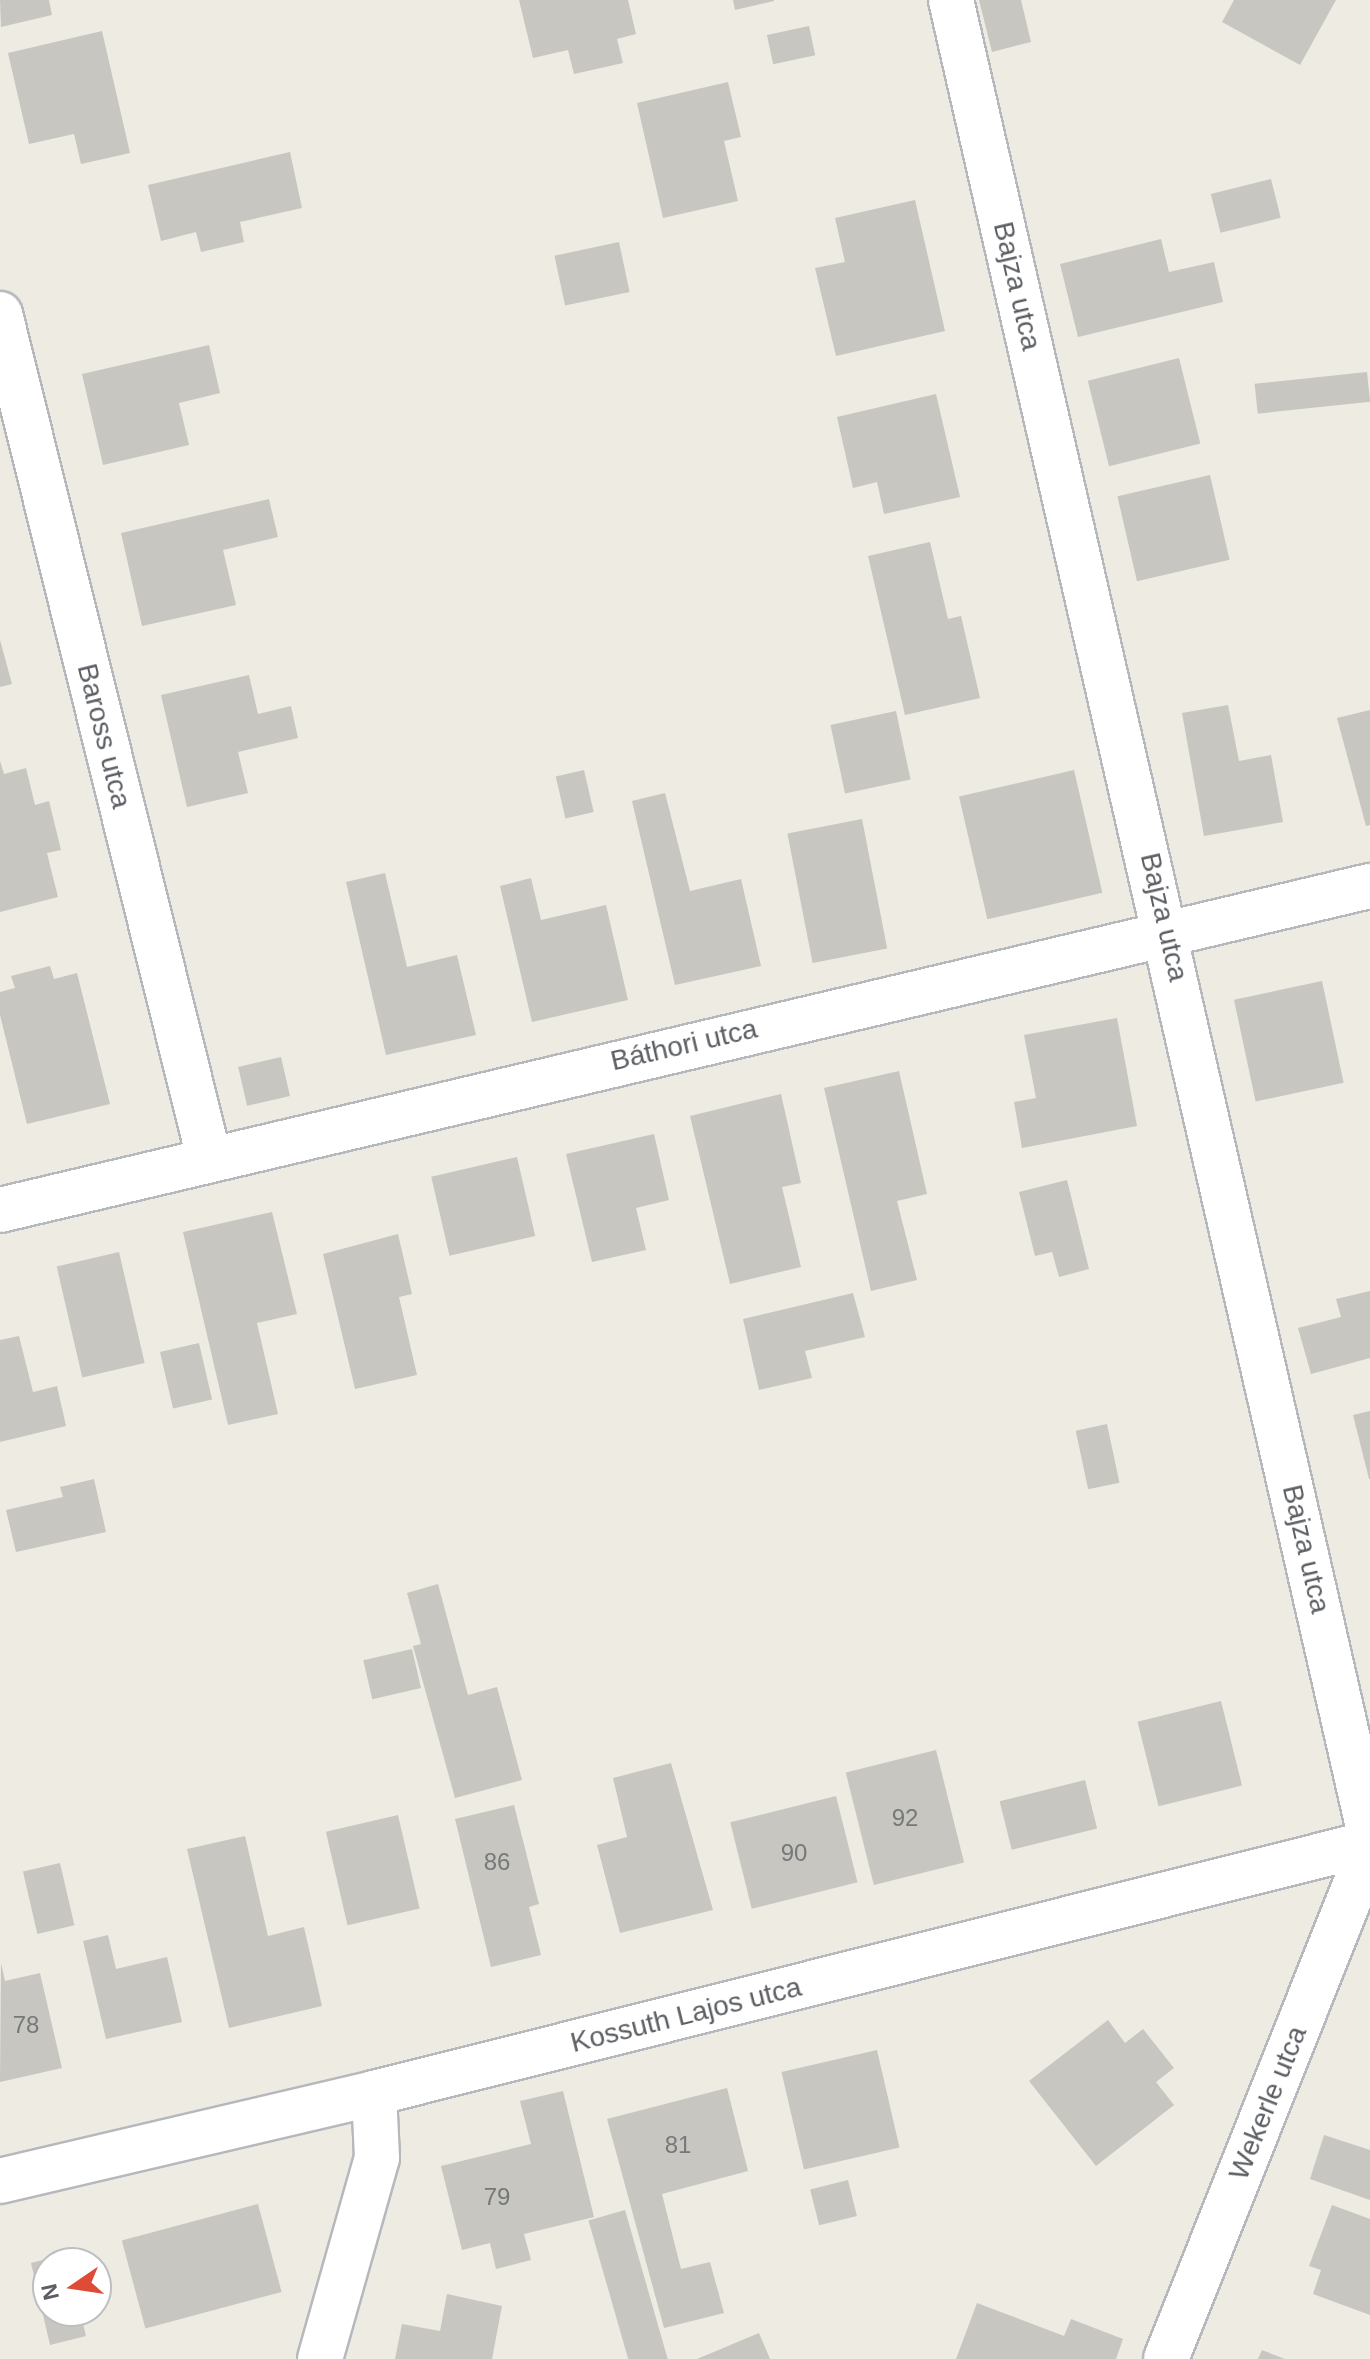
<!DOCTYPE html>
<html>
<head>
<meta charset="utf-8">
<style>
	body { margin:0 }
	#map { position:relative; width:1370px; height:2359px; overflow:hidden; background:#edebe2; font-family:Helvetica,sans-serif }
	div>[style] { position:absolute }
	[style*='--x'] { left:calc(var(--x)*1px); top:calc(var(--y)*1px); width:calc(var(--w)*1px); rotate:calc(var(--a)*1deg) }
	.building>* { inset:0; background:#c8c6c0; transform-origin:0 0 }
	.roads { filter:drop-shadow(2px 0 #b5b8bc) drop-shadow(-2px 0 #b5b8bc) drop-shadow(0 2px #b5b8bc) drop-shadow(0 -2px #b5b8bc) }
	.street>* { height:44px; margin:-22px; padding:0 22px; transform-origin:22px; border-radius:22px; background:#fff }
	span { translate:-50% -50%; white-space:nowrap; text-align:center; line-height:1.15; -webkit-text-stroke:8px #fff; paint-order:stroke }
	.number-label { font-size:24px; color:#76787a }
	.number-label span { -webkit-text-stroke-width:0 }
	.street-label { font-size:28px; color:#5b5e62 }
	.north { position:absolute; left:32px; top:2247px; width:80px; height:80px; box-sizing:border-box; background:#fff; border:2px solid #bdbfc0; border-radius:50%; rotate:257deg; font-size:22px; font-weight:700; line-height:32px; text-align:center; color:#5b5e62 }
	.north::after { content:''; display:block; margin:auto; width:28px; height:36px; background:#de4c37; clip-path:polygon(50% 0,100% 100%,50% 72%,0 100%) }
</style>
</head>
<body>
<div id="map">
	<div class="building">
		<div style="clip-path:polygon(0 0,49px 0,52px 15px,1px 27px)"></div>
		<div style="clip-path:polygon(519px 0,628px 0,636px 34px,617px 39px,623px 63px,574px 74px,568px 50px,533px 58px)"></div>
		<div style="clip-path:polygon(733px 0,774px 0,774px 1px,735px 10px)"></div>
		<div style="clip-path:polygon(979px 0,1021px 0,1031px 42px,992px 52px)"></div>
		<div style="clip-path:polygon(1234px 0,1336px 0,1300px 65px,1222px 22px)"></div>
		<div style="left:809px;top:26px;width:30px;height:43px;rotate:78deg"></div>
		<div style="clip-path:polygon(102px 31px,130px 153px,81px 164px,74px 134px,29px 144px,8px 53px)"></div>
		<div style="clip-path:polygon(728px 82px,741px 137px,724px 141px,738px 201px,663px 218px,637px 103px)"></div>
		<div style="clip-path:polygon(290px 152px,302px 208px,240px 222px,244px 242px,201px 252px,196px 232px,161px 241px,148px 185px)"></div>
		<div style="left:1271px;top:179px;width:40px;height:62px;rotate:76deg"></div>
		<div style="clip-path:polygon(915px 200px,945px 331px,836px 356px,815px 268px,845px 262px,835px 218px)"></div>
		<div style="clip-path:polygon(1161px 239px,1169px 272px,1214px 262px,1223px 302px,1078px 337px,1060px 264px)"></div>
		<div style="left:619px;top:242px;width:51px;height:66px;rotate:78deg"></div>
		<div style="clip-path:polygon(209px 345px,220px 393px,179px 403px,189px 445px,103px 465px,82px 374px)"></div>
		<div style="left:1179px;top:358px;width:88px;height:94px;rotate:76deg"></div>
		<div style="left:1367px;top:372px;width:30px;height:113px;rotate:84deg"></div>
		<div style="clip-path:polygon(936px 394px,960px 497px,884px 514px,877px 482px,853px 488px,837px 417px)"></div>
		<div style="left:1210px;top:475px;width:87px;height:95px;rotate:77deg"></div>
		<div style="clip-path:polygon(269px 499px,278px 537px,223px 550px,236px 605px,142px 626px,121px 533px)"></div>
		<div style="clip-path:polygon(930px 542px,948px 619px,961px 616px,980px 698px,905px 715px,868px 556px)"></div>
		<div style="clip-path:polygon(0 640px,12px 684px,0 687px)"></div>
		<div style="clip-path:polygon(249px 675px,258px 714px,291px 706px,298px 738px,238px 752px,248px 793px,187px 807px,161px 695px)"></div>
		<div style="clip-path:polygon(1228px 705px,1239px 761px,1271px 755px,1283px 822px,1204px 836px,1182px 713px)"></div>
		<div style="clip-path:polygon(1370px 710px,1370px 825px,1366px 826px,1337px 718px)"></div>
		<div style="left:896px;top:711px;width:70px;height:67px;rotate:78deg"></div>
		<div style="clip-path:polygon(0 761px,4px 774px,26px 768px,35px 805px,49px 801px,61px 850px,47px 853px,58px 897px,0 912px)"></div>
		<div style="left:584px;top:770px;width:43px;height:29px;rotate:77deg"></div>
		<div style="left:1074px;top:770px;width:126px;height:118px;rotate:77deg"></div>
		<div style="clip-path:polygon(665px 793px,690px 891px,741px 879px,761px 966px,675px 985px,632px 801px)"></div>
		<div style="left:862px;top:819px;width:132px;height:76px;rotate:79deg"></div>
		<div style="clip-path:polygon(385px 873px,407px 967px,457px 955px,476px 1035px,386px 1055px,346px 882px)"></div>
		<div style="clip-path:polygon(531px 878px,541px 920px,606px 905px,628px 1000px,532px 1022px,500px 886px)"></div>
		<div style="clip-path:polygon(50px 966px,54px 979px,77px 973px,110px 1104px,27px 1124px,0 1015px,0 992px,15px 988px,11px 976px)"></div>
		<div style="left:1322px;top:981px;width:104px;height:90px;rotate:78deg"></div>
		<div style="clip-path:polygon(1117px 1018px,1137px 1126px,1022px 1148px,1014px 1102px,1036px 1098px,1024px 1035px)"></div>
		<div style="left:281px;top:1057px;width:40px;height:44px;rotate:77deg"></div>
		<div style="clip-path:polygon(899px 1071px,927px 1194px,897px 1201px,917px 1280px,871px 1291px,824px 1088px)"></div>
		<div style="clip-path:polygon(781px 1094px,801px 1183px,782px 1187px,801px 1267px,730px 1284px,690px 1116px)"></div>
		<div style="clip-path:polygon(654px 1134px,669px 1200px,636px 1208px,646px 1250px,592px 1262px,566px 1154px)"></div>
		<div style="left:517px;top:1157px;width:81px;height:88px;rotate:77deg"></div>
		<div style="clip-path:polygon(1067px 1180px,1089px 1269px,1059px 1277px,1052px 1252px,1035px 1256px,1019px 1192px)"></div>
		<div style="clip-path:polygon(272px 1212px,297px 1314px,257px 1323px,278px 1414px,228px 1425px,183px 1232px)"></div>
		<div style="clip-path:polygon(398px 1234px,412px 1294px,399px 1297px,417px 1375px,355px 1389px,323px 1254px)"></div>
		<div style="left:119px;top:1252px;width:114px;height:64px;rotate:77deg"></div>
		<div style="clip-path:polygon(1370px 1291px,1370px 1358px,1311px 1374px,1298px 1328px,1341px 1317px,1336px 1299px)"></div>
		<div style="clip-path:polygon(853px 1293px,865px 1337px,805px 1351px,812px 1378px,759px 1390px,743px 1319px)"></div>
		<div style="clip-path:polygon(19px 1336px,33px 1392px,57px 1386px,66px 1426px,0 1442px,0 1340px)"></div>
		<div style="left:199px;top:1343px;width:58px;height:40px;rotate:77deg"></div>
		<div style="clip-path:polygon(1370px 1411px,1370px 1479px,1369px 1479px,1353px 1415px)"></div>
		<div style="left:1107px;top:1424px;width:60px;height:32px;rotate:78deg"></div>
		<div style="clip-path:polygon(94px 1479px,106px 1532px,16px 1552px,6px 1510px,63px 1497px,60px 1487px)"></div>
		<div style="clip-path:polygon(438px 1584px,468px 1695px,497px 1687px,522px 1780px,455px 1798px,413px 1646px,421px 1644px,407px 1593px)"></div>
		<div style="left:412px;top:1649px;width:40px;height:50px;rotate:77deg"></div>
		<div style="left:1221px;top:1701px;width:87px;height:86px;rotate:76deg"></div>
		<div style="left:936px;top:1750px;width:116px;height:93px;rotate:76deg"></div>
		<div style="clip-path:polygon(671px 1763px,713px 1910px,620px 1933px,597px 1845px,627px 1837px,613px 1778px)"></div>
		<div style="left:1085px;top:1780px;width:50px;height:88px;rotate:76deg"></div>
		<div style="left:836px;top:1796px;width:89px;height:109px;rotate:76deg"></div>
		<div style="clip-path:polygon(514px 1805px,539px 1904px,529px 1907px,541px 1955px,491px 1967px,455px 1819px)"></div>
		<div style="left:398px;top:1815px;width:96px;height:74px;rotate:77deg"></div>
		<div style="clip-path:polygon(245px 1836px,268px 1936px,304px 1927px,322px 2006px,229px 2028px,187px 1849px)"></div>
		<div style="left:60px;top:1863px;width:64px;height:38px;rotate:77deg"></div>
		<div style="clip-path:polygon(108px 1935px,116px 1969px,167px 1957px,182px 2022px,106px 2039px,83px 1941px)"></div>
		<div style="clip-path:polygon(1px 1963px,5px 1981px,40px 1973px,62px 2068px,0 2082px)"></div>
		<div style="clip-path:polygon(1108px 2020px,1125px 2043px,1143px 2029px,1174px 2068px,1156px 2082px,1174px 2105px,1096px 2166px,1029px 2081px)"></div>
		<div style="left:877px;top:2050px;width:100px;height:98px;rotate:77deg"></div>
		<div style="clip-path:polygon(727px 2088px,748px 2171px,662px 2194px,681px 2269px,710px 2262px,724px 2313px,664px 2328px,607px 2119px)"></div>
		<div style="clip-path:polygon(563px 2091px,594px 2217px,524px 2234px,531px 2260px,496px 2269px,490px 2243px,462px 2250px,441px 2166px,531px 2144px,520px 2101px)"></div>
		<div style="clip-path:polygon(1324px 2135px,1370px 2150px,1370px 2200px,1310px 2179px)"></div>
		<div style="left:848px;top:2180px;width:37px;height:39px;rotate:76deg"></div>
		<div style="left:258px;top:2204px;width:91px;height:141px;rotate:75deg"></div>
		<div style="clip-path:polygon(1332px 2205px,1370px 2219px,1370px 2315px,1313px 2294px,1321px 2270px,1309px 2266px)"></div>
		<div style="left:625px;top:2210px;width:155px;height:38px;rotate:74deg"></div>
		<div style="clip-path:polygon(66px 2254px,69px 2263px,48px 2263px,48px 2311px,80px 2311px,86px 2336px,50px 2345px,31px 2263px)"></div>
		<div style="clip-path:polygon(447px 2294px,502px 2306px,492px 2359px,395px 2359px,402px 2324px,440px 2331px)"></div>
		<div style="clip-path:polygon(977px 2303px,1064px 2336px,1071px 2319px,1123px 2339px,1116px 2359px,956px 2359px)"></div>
		<div style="clip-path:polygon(759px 2333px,770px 2359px,697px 2359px)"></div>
		<div style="clip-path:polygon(1262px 2350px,1285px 2359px,1258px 2359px)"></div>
	</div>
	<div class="roads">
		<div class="street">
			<div style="--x:951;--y:0;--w:1883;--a:77.14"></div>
			<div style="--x:0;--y:314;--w:869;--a:76.09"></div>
			<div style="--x:0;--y:1210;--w:1408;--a:-13.31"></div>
			<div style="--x:0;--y:2181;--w:384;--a:-13.2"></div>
			<div style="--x:374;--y:2093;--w:1027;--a:-14.09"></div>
			<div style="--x:320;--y:2359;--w:209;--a:-74.2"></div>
			<div style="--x:377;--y:2158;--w:65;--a:-92.6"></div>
			<div style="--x:1166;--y:2359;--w:551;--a:-68.28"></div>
		</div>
	</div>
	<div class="number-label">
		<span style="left:905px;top:1818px">92</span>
		<span style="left:794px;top:1853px">90</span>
		<span style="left:497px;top:1862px">86</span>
		<span style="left:26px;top:2025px">78</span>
		<span style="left:678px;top:2145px">81</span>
		<span style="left:497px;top:2197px">79</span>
	</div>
	<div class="street-label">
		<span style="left:1017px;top:286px;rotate:77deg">Bajza utca</span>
		<span style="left:104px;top:736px;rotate:76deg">Baross utca</span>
		<span style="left:1164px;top:917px;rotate:77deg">Bajza utca</span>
		<span style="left:684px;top:1045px;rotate:-13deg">Báthori utca</span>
		<span style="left:1306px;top:1549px;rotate:77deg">Bajza utca</span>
		<span style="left:686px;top:2015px;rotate:-14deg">Kossuth Lajos utca</span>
		<span style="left:1268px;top:2103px;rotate:-68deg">Wekerle utca</span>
	</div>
	<div class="north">N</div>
</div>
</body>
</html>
